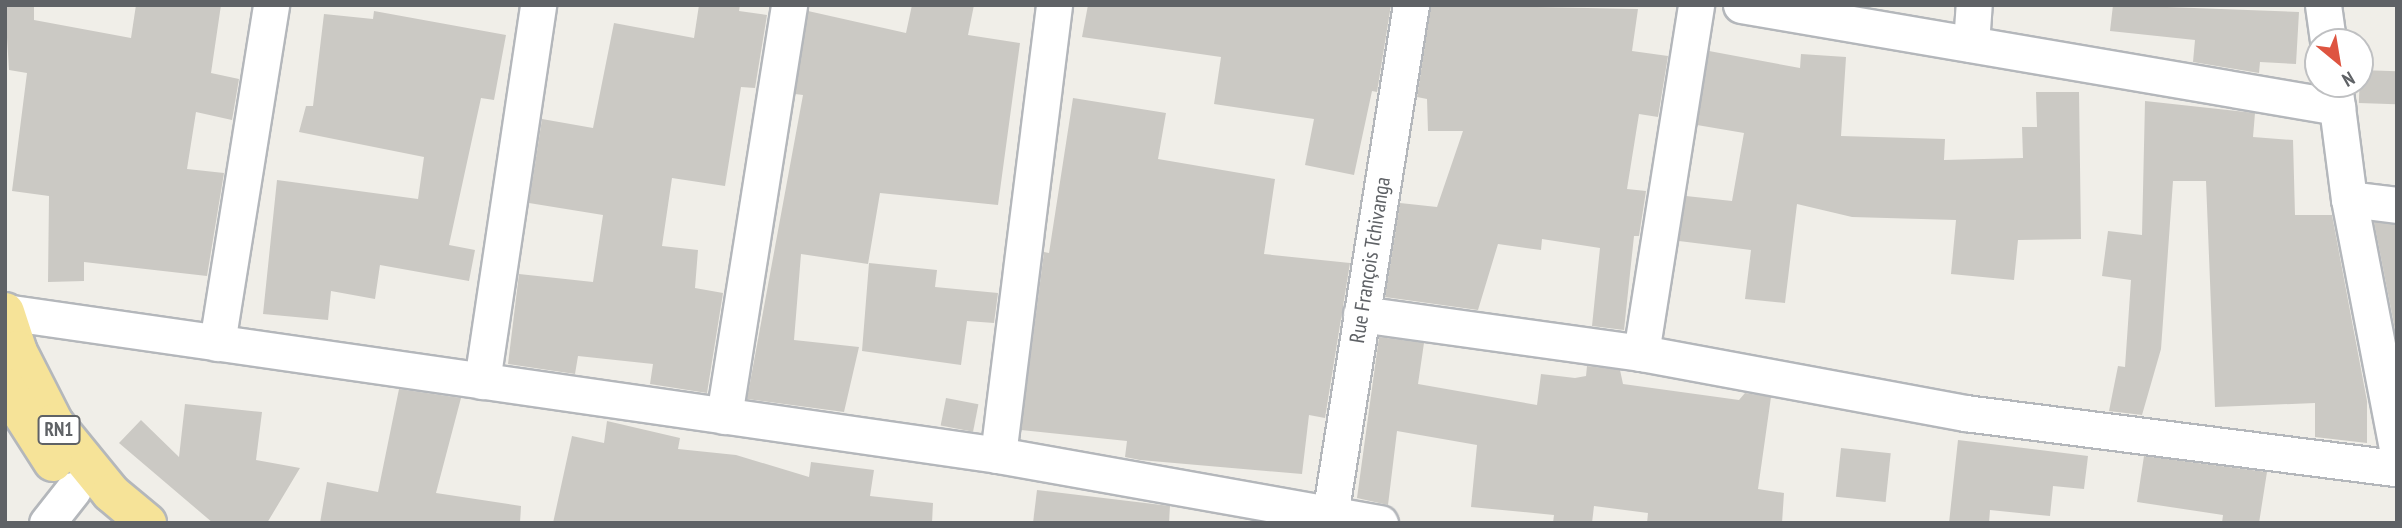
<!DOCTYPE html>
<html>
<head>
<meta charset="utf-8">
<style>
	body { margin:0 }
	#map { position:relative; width:2402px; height:528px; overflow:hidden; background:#f0eee8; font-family:"PT Sans Narrow",sans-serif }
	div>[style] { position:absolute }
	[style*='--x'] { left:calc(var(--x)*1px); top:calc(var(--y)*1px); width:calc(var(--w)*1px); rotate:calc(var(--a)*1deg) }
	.building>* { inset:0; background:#cbc9c4; transform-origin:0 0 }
	.roads { filter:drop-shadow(2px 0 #b4b7bb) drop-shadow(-2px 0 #b4b7bb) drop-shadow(0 2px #b4b7bb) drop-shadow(0 -2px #b4b7bb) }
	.street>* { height:35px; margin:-17.5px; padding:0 17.5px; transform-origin:17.5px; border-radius:17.5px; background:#fff }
	.highway>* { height:38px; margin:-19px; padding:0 19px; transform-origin:19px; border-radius:19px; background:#f6e398 }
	span { translate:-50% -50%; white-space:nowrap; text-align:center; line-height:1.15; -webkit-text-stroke:6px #fff; paint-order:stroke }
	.shield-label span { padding:2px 5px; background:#fff; border:2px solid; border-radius:5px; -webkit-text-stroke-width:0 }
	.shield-label { font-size:19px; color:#5f6266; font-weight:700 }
	.street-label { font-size:21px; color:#5f6266 }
	.frame { position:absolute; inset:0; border:7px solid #5f6266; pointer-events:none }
	.north { position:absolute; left:2304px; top:28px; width:70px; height:70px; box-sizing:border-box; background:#fff; border:2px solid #bfc0c2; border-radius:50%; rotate:150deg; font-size:19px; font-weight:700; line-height:28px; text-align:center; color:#5f6266 }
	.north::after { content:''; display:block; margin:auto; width:24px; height:32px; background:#de5440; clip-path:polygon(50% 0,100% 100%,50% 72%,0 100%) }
</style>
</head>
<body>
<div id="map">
	<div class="building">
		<div style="clip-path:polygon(5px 5px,34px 5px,34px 20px,131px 38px,136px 5px,221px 5px,211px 73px,239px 79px,232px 120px,196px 112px,187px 169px,224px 173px,207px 276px,84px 262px,84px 281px,48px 282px,49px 196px,12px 191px,27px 73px,9px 70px)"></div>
		<div style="clip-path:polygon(699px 5px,740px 5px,739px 11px,767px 15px,755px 88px,741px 87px,725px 186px,672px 178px,662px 246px,698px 250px,695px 288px,723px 293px,707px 393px,650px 384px,653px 364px,578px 356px,575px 374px,508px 364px,519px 274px,593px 282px,603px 215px,529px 203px,542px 119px,593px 128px,614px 23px,694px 38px)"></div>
		<div style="clip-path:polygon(912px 5px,974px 5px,968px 35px,1020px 43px,998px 205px,880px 193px,868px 264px,801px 254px,794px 340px,859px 347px,844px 412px,747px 399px,803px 95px,795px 94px,808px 11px,906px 33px)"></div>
		<div style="clip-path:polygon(1088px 5px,1391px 5px,1377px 92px,1372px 91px,1354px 175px,1305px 165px,1314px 119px,1214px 104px,1221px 57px,1082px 37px)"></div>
		<div style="clip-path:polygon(1431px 5px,1638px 9px,1632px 51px,1668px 56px,1658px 117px,1639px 114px,1627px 189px,1646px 191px,1639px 236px,1634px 236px,1624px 330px,1592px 326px,1600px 248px,1542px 239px,1541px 250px,1498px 244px,1478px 310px,1385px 297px,1400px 203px,1437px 207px,1463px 131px,1428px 131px,1427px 99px,1417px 97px)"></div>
		<div style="clip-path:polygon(2113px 5px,2299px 12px,2296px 64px,2260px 62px,2259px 73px,2193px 62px,2195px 40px,2110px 31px)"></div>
		<div style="clip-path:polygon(374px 11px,506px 35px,494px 100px,481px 98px,449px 245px,475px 250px,469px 281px,380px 265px,375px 299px,331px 291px,328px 320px,263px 314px,277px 180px,418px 199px,424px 157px,299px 132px,306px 106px,313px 106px,324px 14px,373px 19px)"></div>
		<div style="clip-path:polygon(1709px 51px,1800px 68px,1801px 54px,1846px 57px,1841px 136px,1945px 139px,1944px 160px,2023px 158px,2022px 127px,2037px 127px,2036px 92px,2079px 92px,2081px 239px,2018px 240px,2014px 280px,1951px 274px,1956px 220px,1852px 217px,1797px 204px,1785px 303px,1745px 299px,1751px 250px,1679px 241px,1686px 196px,1732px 201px,1744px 133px,1697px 125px)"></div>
		<div style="left:2360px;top:70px;width:37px;height:33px;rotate:2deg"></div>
		<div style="clip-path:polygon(1073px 98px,1166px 113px,1158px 159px,1275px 179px,1264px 254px,1350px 263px,1325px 418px,1309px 415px,1302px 474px,1140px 460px,1125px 457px,1127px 441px,1021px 430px,1044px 252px,1049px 253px)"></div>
		<div style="clip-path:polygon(2145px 101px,2255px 113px,2253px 137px,2293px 140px,2295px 215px,2332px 215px,2367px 401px,2367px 443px,2315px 437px,2315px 403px,2215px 407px,2206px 181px,2173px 181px,2161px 349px,2142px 415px,2109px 411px,2118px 366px,2125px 367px,2131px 280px,2102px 276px,2108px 231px,2142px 235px)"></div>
		<div style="clip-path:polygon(2374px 222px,2397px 225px,2397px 340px)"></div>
		<div style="clip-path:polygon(869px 263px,937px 270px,935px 287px,998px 293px,994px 323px,967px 321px,961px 365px,862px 351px)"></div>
		<div style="clip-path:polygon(1379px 337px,1424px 343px,1418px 384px,1537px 405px,1541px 374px,1575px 378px,1586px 376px,1587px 366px,1620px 370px,1623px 384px,1739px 400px,1745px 393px,1771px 397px,1758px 489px,1784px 493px,1782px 523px,1647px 523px,1648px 513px,1594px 506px,1592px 523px,1553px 523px,1554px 515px,1471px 507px,1477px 445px,1397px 431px,1388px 505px,1357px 498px)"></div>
		<div style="clip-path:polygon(399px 389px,461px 398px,436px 493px,521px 506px,520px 523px,320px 523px,327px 482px,378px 492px)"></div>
		<div style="left:946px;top:398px;width:33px;height:28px;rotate:11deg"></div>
		<div style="clip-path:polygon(185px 404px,262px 412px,256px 460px,300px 468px,267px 523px,213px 523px,119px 443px,141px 420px,179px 457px)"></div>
		<div style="clip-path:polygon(607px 421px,680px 438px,678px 449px,736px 455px,809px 477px,811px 462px,874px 470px,870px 496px,933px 503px,932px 523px,553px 523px,572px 436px,604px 443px)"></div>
		<div style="clip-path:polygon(1958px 440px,2088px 456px,2084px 489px,2053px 486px,2050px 516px,1990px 510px,1989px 523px,1949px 523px)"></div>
		<div style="left:1841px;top:448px;width:50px;height:49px;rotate:6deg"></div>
		<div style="clip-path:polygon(2144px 456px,2267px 472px,2259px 523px,2222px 523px,2223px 515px,2137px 502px)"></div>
		<div style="clip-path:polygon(1037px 490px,1170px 506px,1169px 523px,1033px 523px)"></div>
	</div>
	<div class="roads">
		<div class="street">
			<div style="--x:1741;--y:5;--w:605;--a:9.71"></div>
			<div style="--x:2323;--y:5;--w:37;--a:82"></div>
			<div style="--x:1971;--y:44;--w:39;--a:-86"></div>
			<div style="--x:2334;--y:84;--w:116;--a:82.6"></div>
			<div style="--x:2349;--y:199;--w:254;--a:79.1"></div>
			<div style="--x:2349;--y:199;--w:48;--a:7.1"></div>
			<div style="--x:5;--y:312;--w:1003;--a:8.19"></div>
			<div style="--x:998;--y:455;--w:388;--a:10.1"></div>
			<div style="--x:1361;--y:314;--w:283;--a:7.9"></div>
			<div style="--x:1641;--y:353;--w:330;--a:10.5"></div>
			<div style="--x:1965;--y:413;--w:435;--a:7.3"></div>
			<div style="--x:217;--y:343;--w:342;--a:-80.9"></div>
			<div style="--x:1641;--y:353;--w:352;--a:-81"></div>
			<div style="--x:482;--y:381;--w:380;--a:-81.5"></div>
			<div style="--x:724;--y:416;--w:416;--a:-81"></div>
			<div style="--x:998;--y:455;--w:453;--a:-82.9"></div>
			<div style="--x:1330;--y:515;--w:516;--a:-80.98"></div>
			<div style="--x:47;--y:523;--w:42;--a:-51.8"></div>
		</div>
		<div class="highway">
			<div style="--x:5;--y:312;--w:40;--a:72"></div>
			<div style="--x:17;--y:350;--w:82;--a:63.1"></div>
			<div style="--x:54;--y:423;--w:90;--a:50.8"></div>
			<div style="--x:111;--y:493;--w:47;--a:39.8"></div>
			<div style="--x:5;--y:387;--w:89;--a:57.4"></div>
		</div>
	</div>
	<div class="shield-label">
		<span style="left:59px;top:430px">RN1</span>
	</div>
	<div class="street-label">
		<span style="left:1370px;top:260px;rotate:-81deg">Rue François Tchivanga</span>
	</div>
	<div class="frame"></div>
	<div class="north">N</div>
</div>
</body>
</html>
